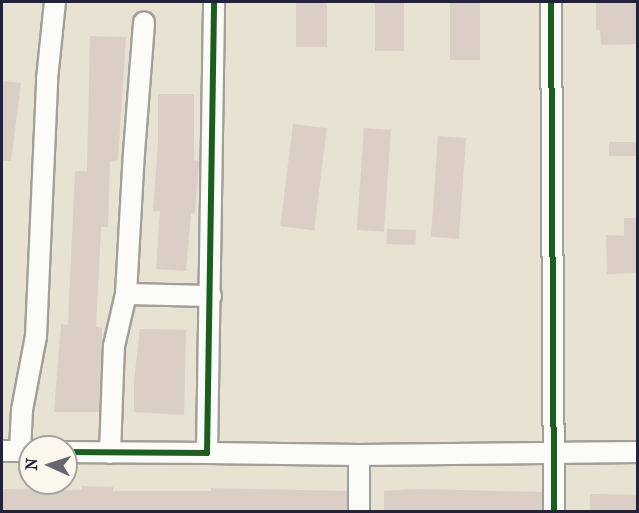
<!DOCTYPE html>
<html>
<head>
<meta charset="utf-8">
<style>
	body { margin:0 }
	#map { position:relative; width:639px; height:513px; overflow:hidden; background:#e7e2d1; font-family:"IM FELL French Canon",serif }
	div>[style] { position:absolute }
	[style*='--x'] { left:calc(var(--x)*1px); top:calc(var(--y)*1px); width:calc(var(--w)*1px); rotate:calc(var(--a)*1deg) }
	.building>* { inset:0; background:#dacec6; transform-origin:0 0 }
	.roads { filter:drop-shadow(2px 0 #a29f99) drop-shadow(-2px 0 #a29f99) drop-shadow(0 2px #a29f99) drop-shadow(0 -2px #a29f99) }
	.minor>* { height:20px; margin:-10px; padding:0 10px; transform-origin:10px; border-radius:10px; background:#fbfbf8 }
	.cycleway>* { height:6px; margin:-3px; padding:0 3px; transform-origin:3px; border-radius:3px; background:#1b5e20 }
	span { translate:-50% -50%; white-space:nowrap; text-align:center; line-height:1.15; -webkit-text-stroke:6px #fbf7ec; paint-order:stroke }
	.frame { position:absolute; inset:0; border:3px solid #22223b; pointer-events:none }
	.north { position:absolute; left:18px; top:435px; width:60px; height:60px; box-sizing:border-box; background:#fbf7ec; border:2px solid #a4a2a5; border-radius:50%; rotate:273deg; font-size:16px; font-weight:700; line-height:24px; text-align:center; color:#22223b }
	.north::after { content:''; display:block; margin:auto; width:21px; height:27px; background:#676570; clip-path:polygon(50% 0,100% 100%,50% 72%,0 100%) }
</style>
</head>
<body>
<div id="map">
	<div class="building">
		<div style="left:296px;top:2px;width:31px;height:45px"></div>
		<div style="left:375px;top:2px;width:29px;height:49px"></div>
		<div style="left:450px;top:2px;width:30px;height:58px"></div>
		<div style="clip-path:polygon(596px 2px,638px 2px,638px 44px,601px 45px,600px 30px,596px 30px)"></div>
		<div style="clip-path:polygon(90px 36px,126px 37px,118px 160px,110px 161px,108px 227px,101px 227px,96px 327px,102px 328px,100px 412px,54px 412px,61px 324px,68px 325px,75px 171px,87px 171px)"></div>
		<div style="clip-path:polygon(2px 81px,21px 83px,11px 161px,2px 161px)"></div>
		<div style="clip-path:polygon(158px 94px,194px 94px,194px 160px,199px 161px,195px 214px,191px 213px,186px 271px,156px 269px,160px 211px,153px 211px,158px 144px)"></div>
		<div style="left:293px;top:124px;width:34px;height:103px;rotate:7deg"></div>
		<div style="left:364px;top:128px;width:27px;height:102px;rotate:4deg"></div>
		<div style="left:438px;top:136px;width:28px;height:101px;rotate:4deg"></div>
		<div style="left:609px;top:142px;width:29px;height:14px"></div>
		<div style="clip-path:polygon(624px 218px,638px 218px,638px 273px,607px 274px,606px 235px,624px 236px)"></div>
		<div style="left:387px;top:229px;width:29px;height:15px;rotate:2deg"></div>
		<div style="clip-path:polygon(140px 329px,186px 330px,184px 415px,134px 412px,134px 381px)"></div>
		<div style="clip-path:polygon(82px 486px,113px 487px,113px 491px,211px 491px,211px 488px,347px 491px,347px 512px,2px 512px,2px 489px,82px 490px)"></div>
		<div style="clip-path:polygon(416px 489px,542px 492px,542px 512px,384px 512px,384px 491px)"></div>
		<div style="left:590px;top:494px;width:48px;height:18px;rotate:1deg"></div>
	</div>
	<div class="roads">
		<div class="minor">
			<div style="--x:551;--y:2;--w:510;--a:89.66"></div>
			<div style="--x:126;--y:294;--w:141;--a:-86.8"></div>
			<div style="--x:134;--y:153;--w:131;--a:-85.6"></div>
			<div style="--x:2;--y:451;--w:28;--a:0"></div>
			<div style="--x:20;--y:451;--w:41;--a:-87.2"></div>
			<div style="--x:22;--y:410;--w:75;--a:-79.3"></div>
			<div style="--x:36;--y:336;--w:257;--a:-87.5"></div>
			<div style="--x:47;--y:79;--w:77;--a:-84.1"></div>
			<div style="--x:66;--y:452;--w:141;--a:0.4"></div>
			<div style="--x:207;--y:453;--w:451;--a:-89.1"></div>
			<div style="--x:110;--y:453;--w:107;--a:-87.9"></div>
			<div style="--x:114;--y:346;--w:53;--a:-77"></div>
			<div style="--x:126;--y:294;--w:85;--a:1.3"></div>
			<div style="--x:207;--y:453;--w:152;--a:0.8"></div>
			<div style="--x:359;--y:455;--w:279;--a:-0.6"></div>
			<div style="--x:359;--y:455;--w:57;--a:90"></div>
		</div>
	</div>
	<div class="cycleway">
		<div style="--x:551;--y:2;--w:510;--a:89.66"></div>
		<div style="--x:66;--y:452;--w:141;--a:0.4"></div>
		<div style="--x:207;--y:453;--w:451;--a:-89.1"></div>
	</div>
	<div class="frame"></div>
	<div class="north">N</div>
</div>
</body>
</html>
